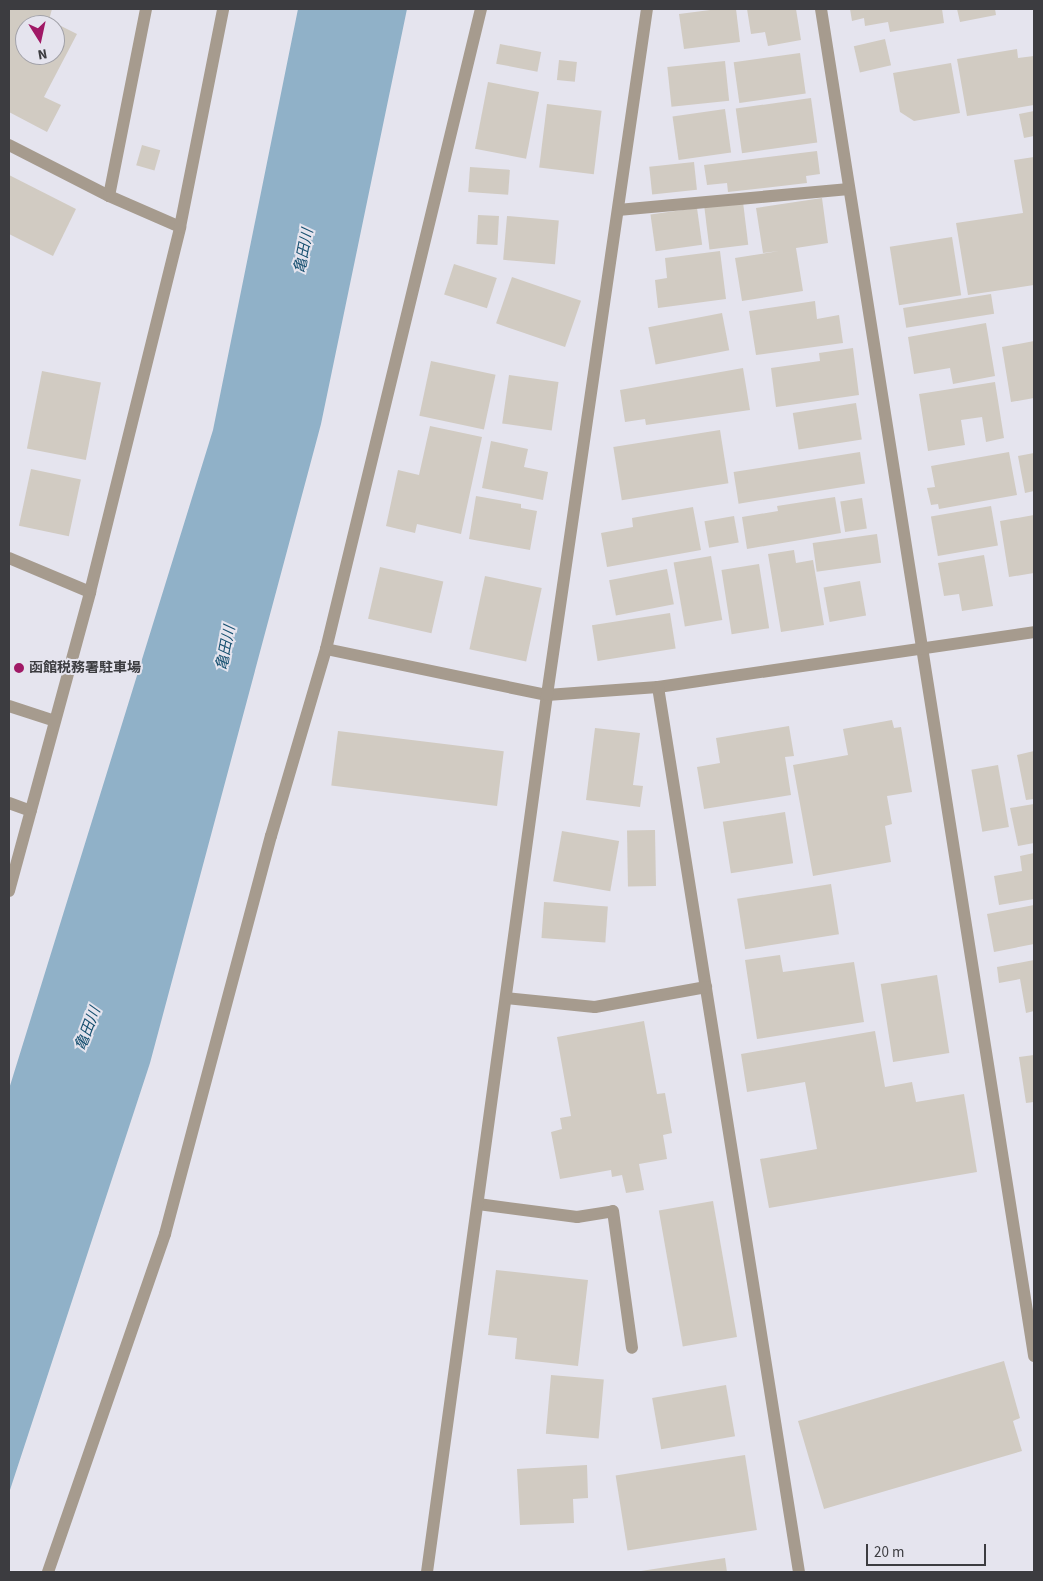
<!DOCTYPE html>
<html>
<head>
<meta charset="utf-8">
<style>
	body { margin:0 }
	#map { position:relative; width:1043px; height:1581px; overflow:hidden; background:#e5e4ee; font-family:"Source Sans 3","Noto Sans JP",sans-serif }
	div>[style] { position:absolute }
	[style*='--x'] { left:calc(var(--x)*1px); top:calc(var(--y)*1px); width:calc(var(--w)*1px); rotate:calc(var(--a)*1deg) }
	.water>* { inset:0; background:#90b1c8 }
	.building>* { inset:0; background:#d1cbc2; transform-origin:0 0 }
	.minor>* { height:12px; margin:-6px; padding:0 6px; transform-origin:6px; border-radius:6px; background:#a69b8e }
	.dots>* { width:14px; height:14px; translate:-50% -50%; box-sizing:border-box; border:2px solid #e5e4ee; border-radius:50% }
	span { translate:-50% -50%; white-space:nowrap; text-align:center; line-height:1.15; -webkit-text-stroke:4px #e5e4ee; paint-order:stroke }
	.poi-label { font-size:14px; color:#3c3c40; font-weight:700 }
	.left { translate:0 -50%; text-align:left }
	.water-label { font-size:15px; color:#175070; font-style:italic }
	.frame { position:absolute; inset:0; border:10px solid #3c3c40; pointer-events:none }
	.north { position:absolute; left:15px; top:15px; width:50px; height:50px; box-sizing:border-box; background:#e5e4ee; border:1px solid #a1a1a8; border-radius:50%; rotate:170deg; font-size:14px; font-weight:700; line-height:20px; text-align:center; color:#3c3c40 }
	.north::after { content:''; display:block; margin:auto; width:18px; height:22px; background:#a01966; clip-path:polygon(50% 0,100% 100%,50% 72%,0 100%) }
	.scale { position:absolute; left:866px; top:1544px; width:120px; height:22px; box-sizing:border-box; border:2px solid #3c3c40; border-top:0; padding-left:6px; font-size:15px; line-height:18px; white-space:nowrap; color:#3c3c40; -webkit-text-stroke:4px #e5e4ee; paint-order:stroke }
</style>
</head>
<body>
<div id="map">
	<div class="water">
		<div style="clip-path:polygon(298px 9px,407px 9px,321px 424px,150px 1063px,9px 1493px,9px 1089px,213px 430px)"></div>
	</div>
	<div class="building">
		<div style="clip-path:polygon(evenodd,9px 9px,52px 9px,49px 20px,77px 34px,44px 97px,61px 105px,47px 132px,9px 112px,9px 9px,25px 25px,55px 25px,55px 55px,25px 55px,25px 25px)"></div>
		<div style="clip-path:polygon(718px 9px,736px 9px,740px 42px,684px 49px,679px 14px)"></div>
		<div style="clip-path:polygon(747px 9px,796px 9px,801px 40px,768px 46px,765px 32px,751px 34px)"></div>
		<div style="clip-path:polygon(850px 9px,942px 9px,944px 23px,890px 32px,888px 22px,865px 26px,864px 18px,852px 21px)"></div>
		<div style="clip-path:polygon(957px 9px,995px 9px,996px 15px,960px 22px)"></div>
		<div style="left:885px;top:39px;width:27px;height:32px;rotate:77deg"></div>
		<div style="left:500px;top:44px;width:42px;height:20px;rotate:11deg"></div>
		<div style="clip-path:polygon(1017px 49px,1018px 58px,1034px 56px,1034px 105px,967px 116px,957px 59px)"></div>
		<div style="left:800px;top:53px;width:41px;height:67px;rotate:82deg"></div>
		<div style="left:559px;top:60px;width:18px;height:20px;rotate:6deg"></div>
		<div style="left:725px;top:61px;width:40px;height:58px;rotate:84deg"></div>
		<div style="clip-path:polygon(951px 63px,960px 113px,914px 121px,900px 112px,893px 73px)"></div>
		<div style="left:488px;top:82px;width:52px;height:68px;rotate:11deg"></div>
		<div style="left:811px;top:98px;width:45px;height:76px;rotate:82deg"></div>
		<div style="left:547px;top:104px;width:55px;height:64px;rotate:7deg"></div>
		<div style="left:725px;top:109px;width:44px;height:53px;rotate:82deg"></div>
		<div style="clip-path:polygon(1034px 111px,1034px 136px,1024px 138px,1019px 114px)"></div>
		<div style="left:142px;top:145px;width:19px;height:21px;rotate:16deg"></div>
		<div style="clip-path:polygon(817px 151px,820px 174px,806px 176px,807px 183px,728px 192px,727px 183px,707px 185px,704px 165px)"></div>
		<div style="clip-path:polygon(1034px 157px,1034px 285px,968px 295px,956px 223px,1023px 213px,1014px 160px)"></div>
		<div style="left:694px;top:162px;width:28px;height:45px;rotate:84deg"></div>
		<div style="left:470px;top:167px;width:40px;height:25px;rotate:4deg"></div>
		<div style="clip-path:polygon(9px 175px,76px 209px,53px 256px,9px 234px)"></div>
		<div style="clip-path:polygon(822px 198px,828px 243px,796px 248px,803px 291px,742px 301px,735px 258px,779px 251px,763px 253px,756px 208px)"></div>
		<div style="left:743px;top:202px;width:43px;height:39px;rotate:83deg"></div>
		<div style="left:697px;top:208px;width:37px;height:47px;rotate:82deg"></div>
		<div style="left:478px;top:215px;width:21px;height:29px;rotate:3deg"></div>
		<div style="left:507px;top:216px;width:52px;height:44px;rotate:5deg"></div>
		<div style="left:952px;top:237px;width:59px;height:63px;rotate:81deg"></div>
		<div style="clip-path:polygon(720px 251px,726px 299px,658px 308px,655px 280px,667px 278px,665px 258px)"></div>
		<div style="left:454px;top:264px;width:45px;height:32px;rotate:18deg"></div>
		<div style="left:512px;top:277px;width:73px;height:49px;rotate:19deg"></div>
		<div style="left:991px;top:294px;width:20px;height:89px;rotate:81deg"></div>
		<div style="clip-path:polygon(815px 301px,817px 319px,839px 315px,843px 343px,756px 355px,749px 311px)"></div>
		<div style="left:722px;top:313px;width:38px;height:75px;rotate:79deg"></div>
		<div style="clip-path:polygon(986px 323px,995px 376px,953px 384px,950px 368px,914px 374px,908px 337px)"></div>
		<div style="clip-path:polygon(1034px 341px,1034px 398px,1011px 402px,1002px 347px)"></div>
		<div style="clip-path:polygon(853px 348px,859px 395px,776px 407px,771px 368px,820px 361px,819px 353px)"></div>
		<div style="left:431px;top:361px;width:66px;height:56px;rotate:12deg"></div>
		<div style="clip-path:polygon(743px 368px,750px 410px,646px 425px,645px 419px,625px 422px,620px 390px)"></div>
		<div style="left:42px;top:371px;width:60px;height:79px;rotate:11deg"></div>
		<div style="left:509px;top:375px;width:50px;height:49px;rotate:8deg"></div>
		<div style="clip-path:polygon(995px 382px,1004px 438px,986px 442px,982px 417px,961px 420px,965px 445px,928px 451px,919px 394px)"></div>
		<div style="left:856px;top:403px;width:37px;height:64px;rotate:81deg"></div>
		<div style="clip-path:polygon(430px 426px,482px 437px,461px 534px,417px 524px,415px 533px,386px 526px,398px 470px,419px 475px)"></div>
		<div style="left:720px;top:430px;width:54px;height:108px;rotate:81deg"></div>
		<div style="clip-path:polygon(491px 441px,528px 449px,524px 467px,548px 472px,543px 500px,482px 488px)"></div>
		<div style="left:860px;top:452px;width:32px;height:128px;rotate:81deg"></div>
		<div style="clip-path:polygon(1009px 452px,1017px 495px,939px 509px,938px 504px,931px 505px,927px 488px,935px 487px,931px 466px)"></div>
		<div style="clip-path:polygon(1034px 453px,1034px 491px,1025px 493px,1018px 456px)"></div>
		<div style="left:31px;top:469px;width:51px;height:58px;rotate:12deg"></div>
		<div style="clip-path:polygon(476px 496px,521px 504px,521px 508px,537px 511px,530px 550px,469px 539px)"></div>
		<div style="clip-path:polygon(835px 497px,841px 533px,747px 549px,742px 517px,778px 511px,777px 506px)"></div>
		<div style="left:862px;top:498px;width:31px;height:22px;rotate:81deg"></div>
		<div style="left:991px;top:506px;width:40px;height:61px;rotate:80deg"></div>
		<div style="clip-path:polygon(693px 507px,701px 550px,607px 567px,601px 533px,633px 527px,632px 518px)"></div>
		<div style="clip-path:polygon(1034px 515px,1034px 573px,1009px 577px,1000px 521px)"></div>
		<div style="left:734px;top:516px;width:27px;height:30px;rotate:80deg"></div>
		<div style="left:877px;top:534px;width:29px;height:65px;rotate:82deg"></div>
		<div style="clip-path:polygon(794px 550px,796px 563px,813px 560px,824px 625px,781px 632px,768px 554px)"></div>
		<div style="clip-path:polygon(984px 555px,993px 606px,962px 611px,959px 594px,944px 596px,938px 563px)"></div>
		<div style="left:711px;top:556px;width:65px;height:38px;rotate:80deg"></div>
		<div style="left:759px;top:564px;width:65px;height:38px;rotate:81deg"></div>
		<div style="left:380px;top:567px;width:65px;height:53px;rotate:13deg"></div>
		<div style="left:667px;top:569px;width:36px;height:59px;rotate:79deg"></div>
		<div style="left:485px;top:576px;width:58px;height:75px;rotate:12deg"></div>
		<div style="left:860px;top:581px;width:35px;height:37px;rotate:80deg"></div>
		<div style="left:670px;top:613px;width:36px;height:79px;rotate:81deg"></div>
		<div style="clip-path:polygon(892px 720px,894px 728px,901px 727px,912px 792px,887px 796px,892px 824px,885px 826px,891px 862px,813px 876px,793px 765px,848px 755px,843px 729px)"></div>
		<div style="clip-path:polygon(789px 726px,794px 756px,785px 757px,791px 795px,704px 809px,697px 767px,720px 763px,716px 738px)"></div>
		<div style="clip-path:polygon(595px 728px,640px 733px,633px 785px,643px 786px,640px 807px,586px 800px)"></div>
		<div style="left:338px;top:731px;width:167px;height:55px;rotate:7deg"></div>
		<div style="clip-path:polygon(1034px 751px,1034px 799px,1026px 800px,1017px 755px)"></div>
		<div style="left:998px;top:765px;width:63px;height:27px;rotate:80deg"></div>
		<div style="clip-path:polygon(1034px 804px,1034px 843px,1018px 846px,1010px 808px)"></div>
		<div style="left:785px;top:812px;width:52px;height:63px;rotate:81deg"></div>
		<div style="left:655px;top:830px;width:56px;height:28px;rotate:89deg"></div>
		<div style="left:562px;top:831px;width:58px;height:51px;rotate:10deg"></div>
		<div style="clip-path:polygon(1034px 853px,1034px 899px,999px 905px,994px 876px,1022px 871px,1020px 856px)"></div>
		<div style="left:831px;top:884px;width:51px;height:95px;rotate:81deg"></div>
		<div style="left:544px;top:902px;width:64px;height:36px;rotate:4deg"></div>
		<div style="clip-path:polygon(1034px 905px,1034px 944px,994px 952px,987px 914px)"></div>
		<div style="clip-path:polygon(780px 955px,783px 972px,854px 962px,864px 1022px,757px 1039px,745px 960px)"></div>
		<div style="clip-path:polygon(1034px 960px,1034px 1011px,1026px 1013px,1020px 979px,999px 983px,997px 967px)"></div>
		<div style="left:937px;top:975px;width:79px;height:57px;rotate:81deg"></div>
		<div style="clip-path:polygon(644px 1021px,657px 1094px,665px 1093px,672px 1133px,663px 1135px,667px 1159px,639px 1164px,644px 1190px,626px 1193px,622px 1175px,612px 1177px,611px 1170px,560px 1179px,551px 1132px,562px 1129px,560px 1118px,571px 1116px,557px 1037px)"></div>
		<div style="clip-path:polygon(875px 1031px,885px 1087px,912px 1082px,916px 1102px,964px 1094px,977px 1172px,769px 1208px,760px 1159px,817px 1149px,805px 1082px,747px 1092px,741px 1054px)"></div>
		<div style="clip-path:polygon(1034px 1055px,1034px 1102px,1026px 1103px,1019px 1057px)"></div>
		<div style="left:713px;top:1201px;width:138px;height:55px;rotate:80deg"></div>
		<div style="clip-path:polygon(496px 1270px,588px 1280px,578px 1366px,515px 1359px,517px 1338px,488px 1335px)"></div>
		<div style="clip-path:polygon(1004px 1361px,1020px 1418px,1013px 1421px,1022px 1451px,824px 1509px,798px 1421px)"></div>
		<div style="left:551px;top:1375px;width:53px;height:59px;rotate:5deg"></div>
		<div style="left:726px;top:1385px;width:52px;height:75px;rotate:80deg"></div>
		<div style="left:745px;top:1455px;width:76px;height:131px;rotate:81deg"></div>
		<div style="clip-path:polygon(587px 1465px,588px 1498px,573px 1499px,574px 1523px,520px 1525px,517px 1469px)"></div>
		<div style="clip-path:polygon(725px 1558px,727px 1572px,641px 1572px,641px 1571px)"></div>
	</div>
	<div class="minor">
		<div style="--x:821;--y:9;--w:1364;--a:81.01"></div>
		<div style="--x:9;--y:145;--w:112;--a:27"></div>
		<div style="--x:109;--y:196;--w:77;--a:23.6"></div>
		<div style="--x:109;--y:196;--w:191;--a:-78.8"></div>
		<div style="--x:618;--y:210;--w:232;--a:-5.2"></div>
		<div style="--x:9;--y:558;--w:88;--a:22.8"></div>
		<div style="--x:326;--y:649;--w:226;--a:11.8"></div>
		<div style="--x:547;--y:695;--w:111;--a:-4.1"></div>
		<div style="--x:658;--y:687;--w:380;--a:-8.3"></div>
		<div style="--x:658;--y:687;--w:896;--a:80.95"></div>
		<div style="--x:9;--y:706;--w:48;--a:18.1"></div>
		<div style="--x:9;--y:803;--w:23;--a:20"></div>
		<div style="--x:9;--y:891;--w:310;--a:-74.8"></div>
		<div style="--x:90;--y:592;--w:376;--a:-76.1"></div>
		<div style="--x:180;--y:227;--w:222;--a:-78.8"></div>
		<div style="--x:506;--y:998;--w:89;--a:5.8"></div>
		<div style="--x:595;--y:1007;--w:113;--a:-10.2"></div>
		<div style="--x:478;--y:1204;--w:100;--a:7.5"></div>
		<div style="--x:577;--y:1217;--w:36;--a:-9"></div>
		<div style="--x:613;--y:1211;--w:138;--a:82.1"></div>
		<div style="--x:48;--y:1572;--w:358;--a:-70.9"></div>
		<div style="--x:165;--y:1234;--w:412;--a:-75.1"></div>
		<div style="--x:271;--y:836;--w:195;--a:-73.6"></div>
		<div style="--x:326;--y:649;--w:659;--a:-76.39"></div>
		<div style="--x:427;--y:1572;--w:885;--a:-82.21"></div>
		<div style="--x:547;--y:695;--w:693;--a:-81.71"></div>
	</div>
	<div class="dots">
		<div style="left:19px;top:668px;background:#a01966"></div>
	</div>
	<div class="poi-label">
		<span class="left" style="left:29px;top:668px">函館税務署駐車場</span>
	</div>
	<div class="water-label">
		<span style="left:304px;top:251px;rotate:-79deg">亀田川</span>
		<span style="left:226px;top:648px;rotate:-79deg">亀田川</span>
		<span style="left:88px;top:1029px;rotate:-69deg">亀田川</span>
	</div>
	<div class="frame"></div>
	<div class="north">N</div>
	<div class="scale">20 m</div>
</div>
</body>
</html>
